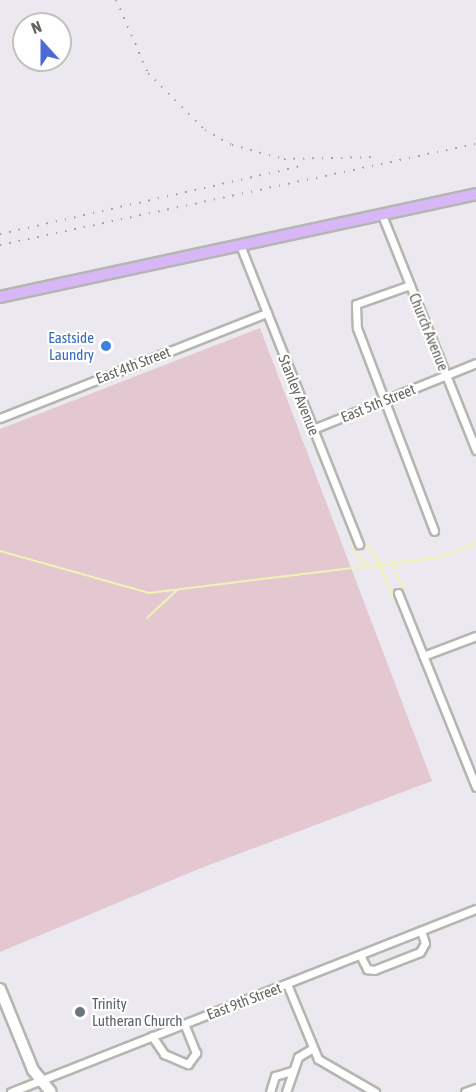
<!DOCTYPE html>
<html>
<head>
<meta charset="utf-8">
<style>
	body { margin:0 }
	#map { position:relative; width:476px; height:1092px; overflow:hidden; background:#ece8ef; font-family:"Asap Condensed",sans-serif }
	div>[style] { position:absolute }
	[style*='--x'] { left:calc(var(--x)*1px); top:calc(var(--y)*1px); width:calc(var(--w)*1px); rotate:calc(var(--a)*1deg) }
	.green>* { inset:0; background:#e3c8d1 }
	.stream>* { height:2px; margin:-1px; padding:0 1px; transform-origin:1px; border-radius:1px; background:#eef5b3 }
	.roads { filter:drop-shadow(2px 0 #b4b6b0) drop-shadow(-2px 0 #b4b6b0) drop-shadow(0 2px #b4b6b0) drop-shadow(0 -2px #b4b6b0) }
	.street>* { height:7px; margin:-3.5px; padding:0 3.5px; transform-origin:3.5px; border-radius:3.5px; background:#fff }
	.secondary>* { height:10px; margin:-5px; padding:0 5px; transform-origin:5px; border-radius:5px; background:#fff }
	.primary>* { height:10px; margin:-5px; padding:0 5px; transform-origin:5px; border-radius:5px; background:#d7b7f5 }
	.rail>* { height:2px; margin-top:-1px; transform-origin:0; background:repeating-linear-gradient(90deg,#a2a3a0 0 1.5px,transparent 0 9.5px) }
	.dots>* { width:16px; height:16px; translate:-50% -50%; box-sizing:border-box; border:3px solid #fff; border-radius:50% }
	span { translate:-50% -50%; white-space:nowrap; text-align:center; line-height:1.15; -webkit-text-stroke:4.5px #fff; paint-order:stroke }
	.street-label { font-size:15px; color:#65665f }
	.shop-label { font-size:15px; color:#366cbe }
	.right { translate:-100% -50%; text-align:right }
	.worship-label { font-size:15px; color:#5b616d }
	.left { translate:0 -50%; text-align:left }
	.north { position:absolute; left:12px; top:12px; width:60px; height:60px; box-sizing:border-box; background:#fff; border:2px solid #c1c2bf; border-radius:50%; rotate:339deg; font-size:16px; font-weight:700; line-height:24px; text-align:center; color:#65665f }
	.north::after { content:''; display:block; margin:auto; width:21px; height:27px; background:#4a6cd4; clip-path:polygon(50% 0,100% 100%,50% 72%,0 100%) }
</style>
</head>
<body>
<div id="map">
	<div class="green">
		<div style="clip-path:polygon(260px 328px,432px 781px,196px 870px,0 952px,0 429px)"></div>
	</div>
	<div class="stream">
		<div style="--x:367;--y:545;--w:24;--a:54"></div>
		<div style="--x:352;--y:547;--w:24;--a:54"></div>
		<div style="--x:0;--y:551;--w:155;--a:15.7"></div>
		<div style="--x:149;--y:593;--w:294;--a:-7"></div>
		<div style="--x:441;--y:557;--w:38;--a:-22"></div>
		<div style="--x:393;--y:564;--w:30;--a:69"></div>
		<div style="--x:380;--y:566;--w:33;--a:67"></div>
		<div style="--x:147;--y:618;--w:41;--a:-43"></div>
	</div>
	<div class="roads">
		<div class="street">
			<div style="--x:382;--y:215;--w:253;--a:68.2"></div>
			<div style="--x:240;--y:245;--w:322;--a:68.3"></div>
			<div style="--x:410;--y:285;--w:57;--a:160.6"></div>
			<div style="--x:356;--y:304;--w:24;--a:88"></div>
			<div style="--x:357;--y:328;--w:217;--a:69.2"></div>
			<div style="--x:0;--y:418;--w:287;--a:-21.5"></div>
			<div style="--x:313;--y:429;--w:176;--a:-22"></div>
			<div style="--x:398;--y:593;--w:209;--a:68.1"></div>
			<div style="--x:423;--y:656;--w:57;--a:-20.7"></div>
			<div style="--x:360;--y:955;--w:16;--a:63"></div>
			<div style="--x:367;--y:969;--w:7;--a:8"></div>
			<div style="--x:374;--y:970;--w:49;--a:-21.4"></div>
			<div style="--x:420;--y:952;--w:10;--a:-61"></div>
			<div style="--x:425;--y:943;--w:13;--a:-108"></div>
			<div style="--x:287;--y:984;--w:81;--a:67.5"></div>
			<div style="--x:318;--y:1059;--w:66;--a:30.1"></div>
			<div style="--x:152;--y:1036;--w:22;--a:56"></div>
			<div style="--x:164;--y:1054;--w:26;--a:23"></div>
			<div style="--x:188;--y:1064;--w:14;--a:-54"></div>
			<div style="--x:196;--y:1053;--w:31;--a:-112"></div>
			<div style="--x:11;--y:1092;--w:500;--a:-21.5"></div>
			<div style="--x:270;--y:1092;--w:17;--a:-73"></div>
			<div style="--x:275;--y:1076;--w:17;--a:-17"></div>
			<div style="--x:286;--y:1092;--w:37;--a:-71"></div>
			<div style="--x:298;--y:1057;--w:17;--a:-31"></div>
			<div style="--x:465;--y:1092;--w:12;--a:-20"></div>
		</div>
		<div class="secondary">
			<div style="--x:0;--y:989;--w:87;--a:67.8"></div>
			<div style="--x:33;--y:1070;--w:28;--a:51"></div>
		</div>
		<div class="primary">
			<div style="--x:0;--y:297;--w:487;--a:-12.2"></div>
		</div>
	</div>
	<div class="rail">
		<div style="--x:116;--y:0;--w:80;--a:66.3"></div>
		<div style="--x:148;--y:73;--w:81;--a:45"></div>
		<div style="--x:205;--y:130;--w:31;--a:29"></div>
		<div style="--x:232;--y:145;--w:54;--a:15.1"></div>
		<div style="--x:284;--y:159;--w:95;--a:-1.2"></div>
		<div style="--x:0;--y:234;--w:309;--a:-12.7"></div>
		<div style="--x:0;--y:245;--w:487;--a:-12"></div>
	</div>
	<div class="dots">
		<div style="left:106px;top:346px;background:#3f7fe0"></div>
		<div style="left:80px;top:1012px;background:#6b7280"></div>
	</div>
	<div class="street-label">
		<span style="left:429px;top:332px;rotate:68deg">Church Avenue</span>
		<span style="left:133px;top:365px;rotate:-21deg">East 4th Street</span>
		<span style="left:299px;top:395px;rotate:68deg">Stanley Avenue</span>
		<span style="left:378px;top:403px;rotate:-22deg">East 5th Street</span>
		<span style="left:244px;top:1001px;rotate:-21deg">East 9th Street</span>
	</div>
	<div class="shop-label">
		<span class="right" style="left:94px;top:346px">Eastside<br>Laundry</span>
	</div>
	<div class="worship-label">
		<span class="left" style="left:92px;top:1012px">Trinity<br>Lutheran Church</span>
	</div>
	<div class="north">N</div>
</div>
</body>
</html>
